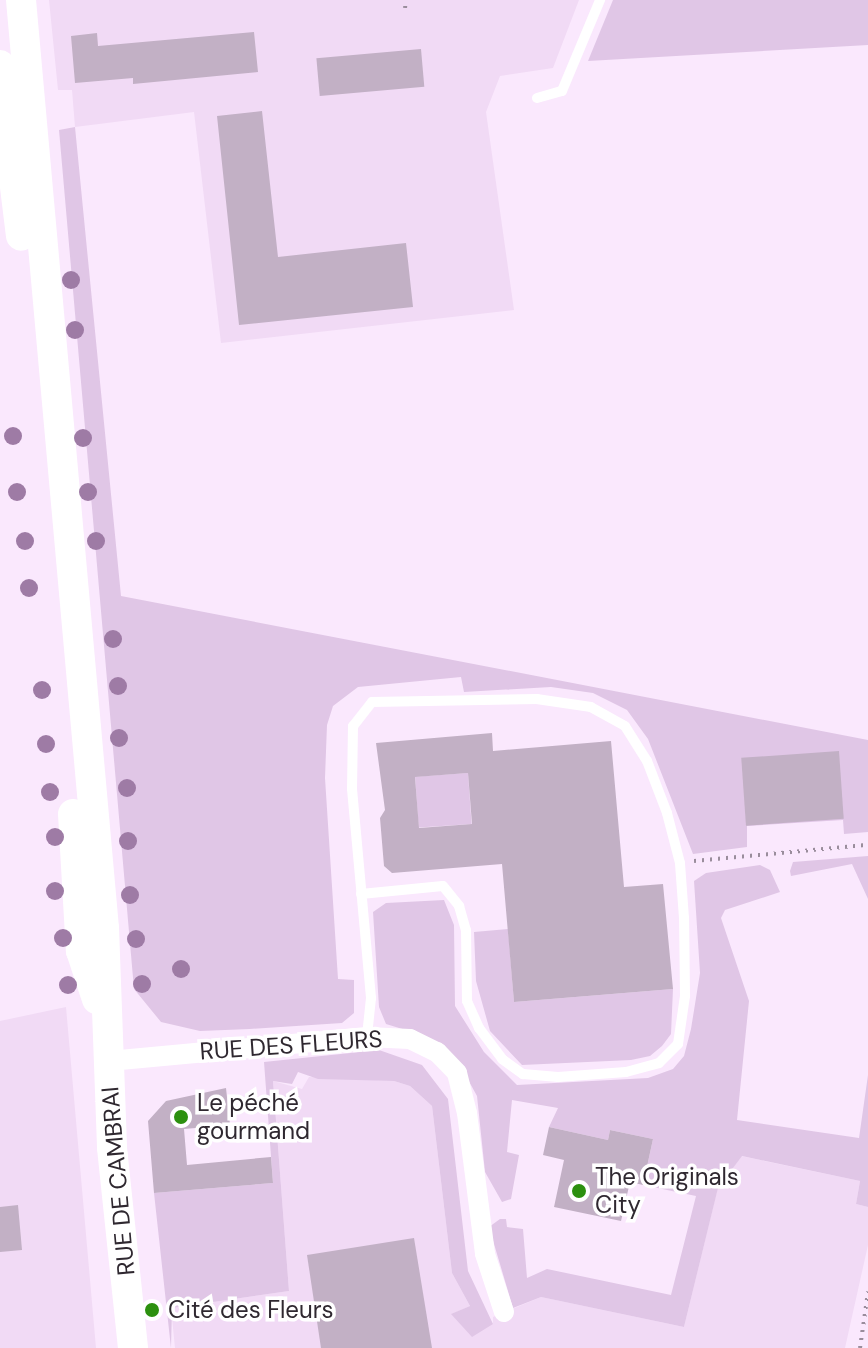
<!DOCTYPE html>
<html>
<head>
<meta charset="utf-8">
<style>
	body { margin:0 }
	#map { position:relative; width:868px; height:1348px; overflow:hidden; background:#fae8fd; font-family:"DM Sans",sans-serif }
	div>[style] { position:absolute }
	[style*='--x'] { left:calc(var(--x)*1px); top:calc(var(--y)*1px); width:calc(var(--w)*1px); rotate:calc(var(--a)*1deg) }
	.built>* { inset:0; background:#f1daf5 }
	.green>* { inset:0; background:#e0c6e6; transform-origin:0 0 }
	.building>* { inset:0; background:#c2b0c5; transform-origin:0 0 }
	.path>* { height:4px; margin-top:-2px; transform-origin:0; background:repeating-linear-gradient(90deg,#9a8d9c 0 2px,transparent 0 8px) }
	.lane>* { height:10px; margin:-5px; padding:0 5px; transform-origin:5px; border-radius:5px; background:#fff }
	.street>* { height:20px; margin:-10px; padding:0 10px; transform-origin:10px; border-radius:10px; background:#fff }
	.primary>* { height:30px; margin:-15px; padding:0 15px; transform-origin:15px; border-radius:15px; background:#fff }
	.trees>* { width:18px; height:18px; margin:-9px; border-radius:50%; background:#9e7ba5 }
	.dots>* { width:22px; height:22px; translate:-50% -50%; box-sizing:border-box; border:4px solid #fff; border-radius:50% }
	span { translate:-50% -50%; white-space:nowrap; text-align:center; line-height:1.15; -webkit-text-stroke:7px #fff; paint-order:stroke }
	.street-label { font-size:24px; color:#2f2830 }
	.poi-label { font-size:24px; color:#2f2830 }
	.left { translate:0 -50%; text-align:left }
</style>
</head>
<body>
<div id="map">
	<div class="built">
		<div style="clip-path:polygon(49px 0,579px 0,553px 68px,500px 76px,486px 112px,514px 310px,221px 343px,194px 112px,75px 127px,72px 90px,58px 90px)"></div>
		<div style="clip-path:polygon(66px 1007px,96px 1348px,0 1348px,0 1021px)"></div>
		<div style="clip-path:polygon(309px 1077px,394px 1081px,410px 1086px,432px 1106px,452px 1273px,470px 1306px,452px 1314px,493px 1324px,493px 1317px,541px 1297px,684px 1327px,718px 1187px,741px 1156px,860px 1181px,856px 1204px,868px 1207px,868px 1245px,845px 1348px,175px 1348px,171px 1308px,289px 1291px,273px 1081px,302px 1089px)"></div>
	</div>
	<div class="green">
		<div style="clip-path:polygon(613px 0,868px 0,868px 45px,588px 61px)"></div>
		<div style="clip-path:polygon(75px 127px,121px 596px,868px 740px,868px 832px,844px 834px,843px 820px,747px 826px,747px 847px,693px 854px,648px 739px,627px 710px,593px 693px,551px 687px,464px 692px,461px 677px,358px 687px,333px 706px,327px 725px,325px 778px,338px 979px,354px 980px,354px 1013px,342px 1023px,250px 1029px,200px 1031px,161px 1022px,134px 989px,59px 130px)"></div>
		<div style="left:468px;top:773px;width:51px;height:53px;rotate:86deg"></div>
		<div style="clip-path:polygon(868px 856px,868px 899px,852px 864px,791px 876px,790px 871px,793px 862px)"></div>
		<div style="clip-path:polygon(760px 865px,770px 870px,780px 892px,725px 910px,721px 918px,749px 1001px,737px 1120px,859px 1138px,868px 1075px,868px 1207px,856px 1204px,860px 1181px,742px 1156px,718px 1188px,684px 1327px,541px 1297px,513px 1308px,489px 1227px,500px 1219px,506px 1219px,507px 1227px,523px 1229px,527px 1278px,547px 1269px,671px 1295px,696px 1196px,643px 1185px,653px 1139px,610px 1130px,608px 1140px,549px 1127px,558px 1108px,512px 1100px,507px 1152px,519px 1155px,511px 1199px,502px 1202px,485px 1172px,477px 1096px,466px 1076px,422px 1035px,386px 1024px,379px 1007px,373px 912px,386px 903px,444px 900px,454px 925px,455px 1006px,484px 1052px,517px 1085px,648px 1078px,673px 1069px,684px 1056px,691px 1029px,700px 973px,694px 881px,706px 873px)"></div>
		<div style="clip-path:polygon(508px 929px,514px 1002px,673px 989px,671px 1034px,662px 1046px,650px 1056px,631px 1060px,522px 1065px,490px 1031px,476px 981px,474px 932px)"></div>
		<div style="clip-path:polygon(379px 1050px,422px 1065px,448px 1099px,468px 1271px,493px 1324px,472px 1337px,451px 1314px,470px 1306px,452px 1273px,432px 1106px,410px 1086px,394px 1081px,318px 1079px,298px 1072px,292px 1084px,273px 1081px,289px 1291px,172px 1308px,171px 1348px,154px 1193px,273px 1183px,264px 1062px)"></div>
	</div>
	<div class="building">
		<div style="clip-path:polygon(254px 32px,258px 72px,133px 84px,133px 78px,75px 83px,71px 36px,97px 33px,98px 46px)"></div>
		<div style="left:421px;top:49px;width:38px;height:105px;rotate:85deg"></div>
		<div style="clip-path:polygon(262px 111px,278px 257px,406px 243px,413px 307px,239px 325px,217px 116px)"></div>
		<div style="clip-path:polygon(evenodd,492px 733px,493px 751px,611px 741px,624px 887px,663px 884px,673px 989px,514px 1002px,502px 864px,392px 873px,384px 866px,380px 818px,385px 810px,376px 743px,492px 733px,468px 773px,472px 824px,419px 828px,415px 777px,468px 773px)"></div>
		<div style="left:839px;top:751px;width:68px;height:98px;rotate:86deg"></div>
		<div style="clip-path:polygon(226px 1088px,230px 1125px,184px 1129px,187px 1165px,271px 1157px,273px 1183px,154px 1193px,148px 1121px,166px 1101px)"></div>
		<div style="clip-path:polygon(549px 1127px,608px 1140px,610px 1130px,653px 1139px,643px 1185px,630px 1182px,621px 1221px,554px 1207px,564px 1160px,543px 1155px)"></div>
		<div style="clip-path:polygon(18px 1205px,22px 1250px,0 1252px,0 1207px)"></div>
		<div style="clip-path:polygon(414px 1238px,432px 1348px,321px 1348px,307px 1255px)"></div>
	</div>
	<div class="path">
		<div style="--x:405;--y:8;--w:8;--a:-83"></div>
		<div style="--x:694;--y:861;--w:175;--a:-5.3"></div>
		<div style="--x:860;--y:1348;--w:57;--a:-81.9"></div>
	</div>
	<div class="lane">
		<div style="--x:537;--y:98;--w:26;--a:-16"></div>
		<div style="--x:562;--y:91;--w:99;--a:-67.3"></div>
		<div style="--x:361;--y:894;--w:82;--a:-5.6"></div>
		<div style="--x:443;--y:886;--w:26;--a:51"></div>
		<div style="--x:459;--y:906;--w:25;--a:74"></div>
		<div style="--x:466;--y:930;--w:71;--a:89.2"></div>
		<div style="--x:467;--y:1001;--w:30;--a:66"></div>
		<div style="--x:479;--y:1028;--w:39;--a:53"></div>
		<div style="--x:502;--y:1059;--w:26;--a:36"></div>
		<div style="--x:523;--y:1074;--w:35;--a:5"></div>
		<div style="--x:558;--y:1077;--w:68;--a:-4.2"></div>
		<div style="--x:626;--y:1072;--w:34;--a:-15"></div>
		<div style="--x:659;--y:1063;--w:27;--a:-45"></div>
		<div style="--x:678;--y:1044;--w:49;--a:-81.7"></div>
		<div style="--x:685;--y:996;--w:78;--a:-90.7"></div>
		<div style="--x:684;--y:918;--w:55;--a:-94.2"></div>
		<div style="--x:680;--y:863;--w:52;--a:-104.6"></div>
		<div style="--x:667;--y:813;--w:56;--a:-111"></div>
		<div style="--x:647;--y:761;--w:41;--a:-122.2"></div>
		<div style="--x:625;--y:726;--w:39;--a:-151"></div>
		<div style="--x:591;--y:707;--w:55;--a:-171.6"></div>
		<div style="--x:537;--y:699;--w:165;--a:179"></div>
		<div style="--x:372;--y:702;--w:31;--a:128"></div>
		<div style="--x:353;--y:726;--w:63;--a:90.9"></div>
		<div style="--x:352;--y:789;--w:210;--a:84.8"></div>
		<div style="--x:371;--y:998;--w:39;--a:96"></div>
	</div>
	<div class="street">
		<div style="--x:109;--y:1061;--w:259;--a:-5.3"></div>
		<div style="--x:367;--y:1037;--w:43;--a:2.7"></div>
		<div style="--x:410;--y:1039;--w:30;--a:26"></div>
		<div style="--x:437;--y:1052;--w:29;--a:46"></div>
		<div style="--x:457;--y:1073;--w:41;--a:76"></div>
		<div style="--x:467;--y:1113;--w:142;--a:82.7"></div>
		<div style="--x:485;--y:1254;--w:61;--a:71.9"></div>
	</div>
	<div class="primary">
		<div style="--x:21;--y:0;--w:932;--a:84.89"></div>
		<div style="--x:104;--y:928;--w:220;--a:87.9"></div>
		<div style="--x:112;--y:1148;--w:201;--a:84"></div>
		<div style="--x:0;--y:65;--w:172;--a:83"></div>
		<div style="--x:73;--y:814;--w:137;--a:86.7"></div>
		<div style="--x:81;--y:951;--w:51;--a:71.6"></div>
	</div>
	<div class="trees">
		<div style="left:71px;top:280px"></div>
		<div style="left:75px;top:330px"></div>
		<div style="left:13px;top:436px"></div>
		<div style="left:83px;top:438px"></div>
		<div style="left:17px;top:492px"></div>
		<div style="left:88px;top:492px"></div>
		<div style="left:25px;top:541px"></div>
		<div style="left:96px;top:541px"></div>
		<div style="left:29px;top:588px"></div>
		<div style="left:113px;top:639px"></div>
		<div style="left:118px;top:686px"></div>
		<div style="left:42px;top:690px"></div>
		<div style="left:119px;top:738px"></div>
		<div style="left:46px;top:744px"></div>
		<div style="left:127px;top:788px"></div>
		<div style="left:50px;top:792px"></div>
		<div style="left:55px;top:837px"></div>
		<div style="left:128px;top:841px"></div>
		<div style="left:55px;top:891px"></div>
		<div style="left:130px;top:895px"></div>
		<div style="left:63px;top:938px"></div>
		<div style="left:136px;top:939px"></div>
		<div style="left:181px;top:969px"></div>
		<div style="left:142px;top:984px"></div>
		<div style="left:68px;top:985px"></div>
	</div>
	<div class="dots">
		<div style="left:181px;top:1117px;background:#2c900f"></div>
		<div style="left:579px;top:1191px;background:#2c900f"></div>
		<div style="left:152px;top:1310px;background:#2c900f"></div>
	</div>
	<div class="street-label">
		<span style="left:291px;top:1045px;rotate:-4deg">RUE DES FLEURS</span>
		<span style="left:118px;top:1181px;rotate:-95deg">RUE DE CAMBRAI</span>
	</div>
	<div class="poi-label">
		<span class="left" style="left:197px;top:1117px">Le péché<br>gourmand</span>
		<span class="left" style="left:595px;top:1191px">The Originals<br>City</span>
		<span class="left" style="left:168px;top:1310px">Cité des Fleurs</span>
	</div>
</div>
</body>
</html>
